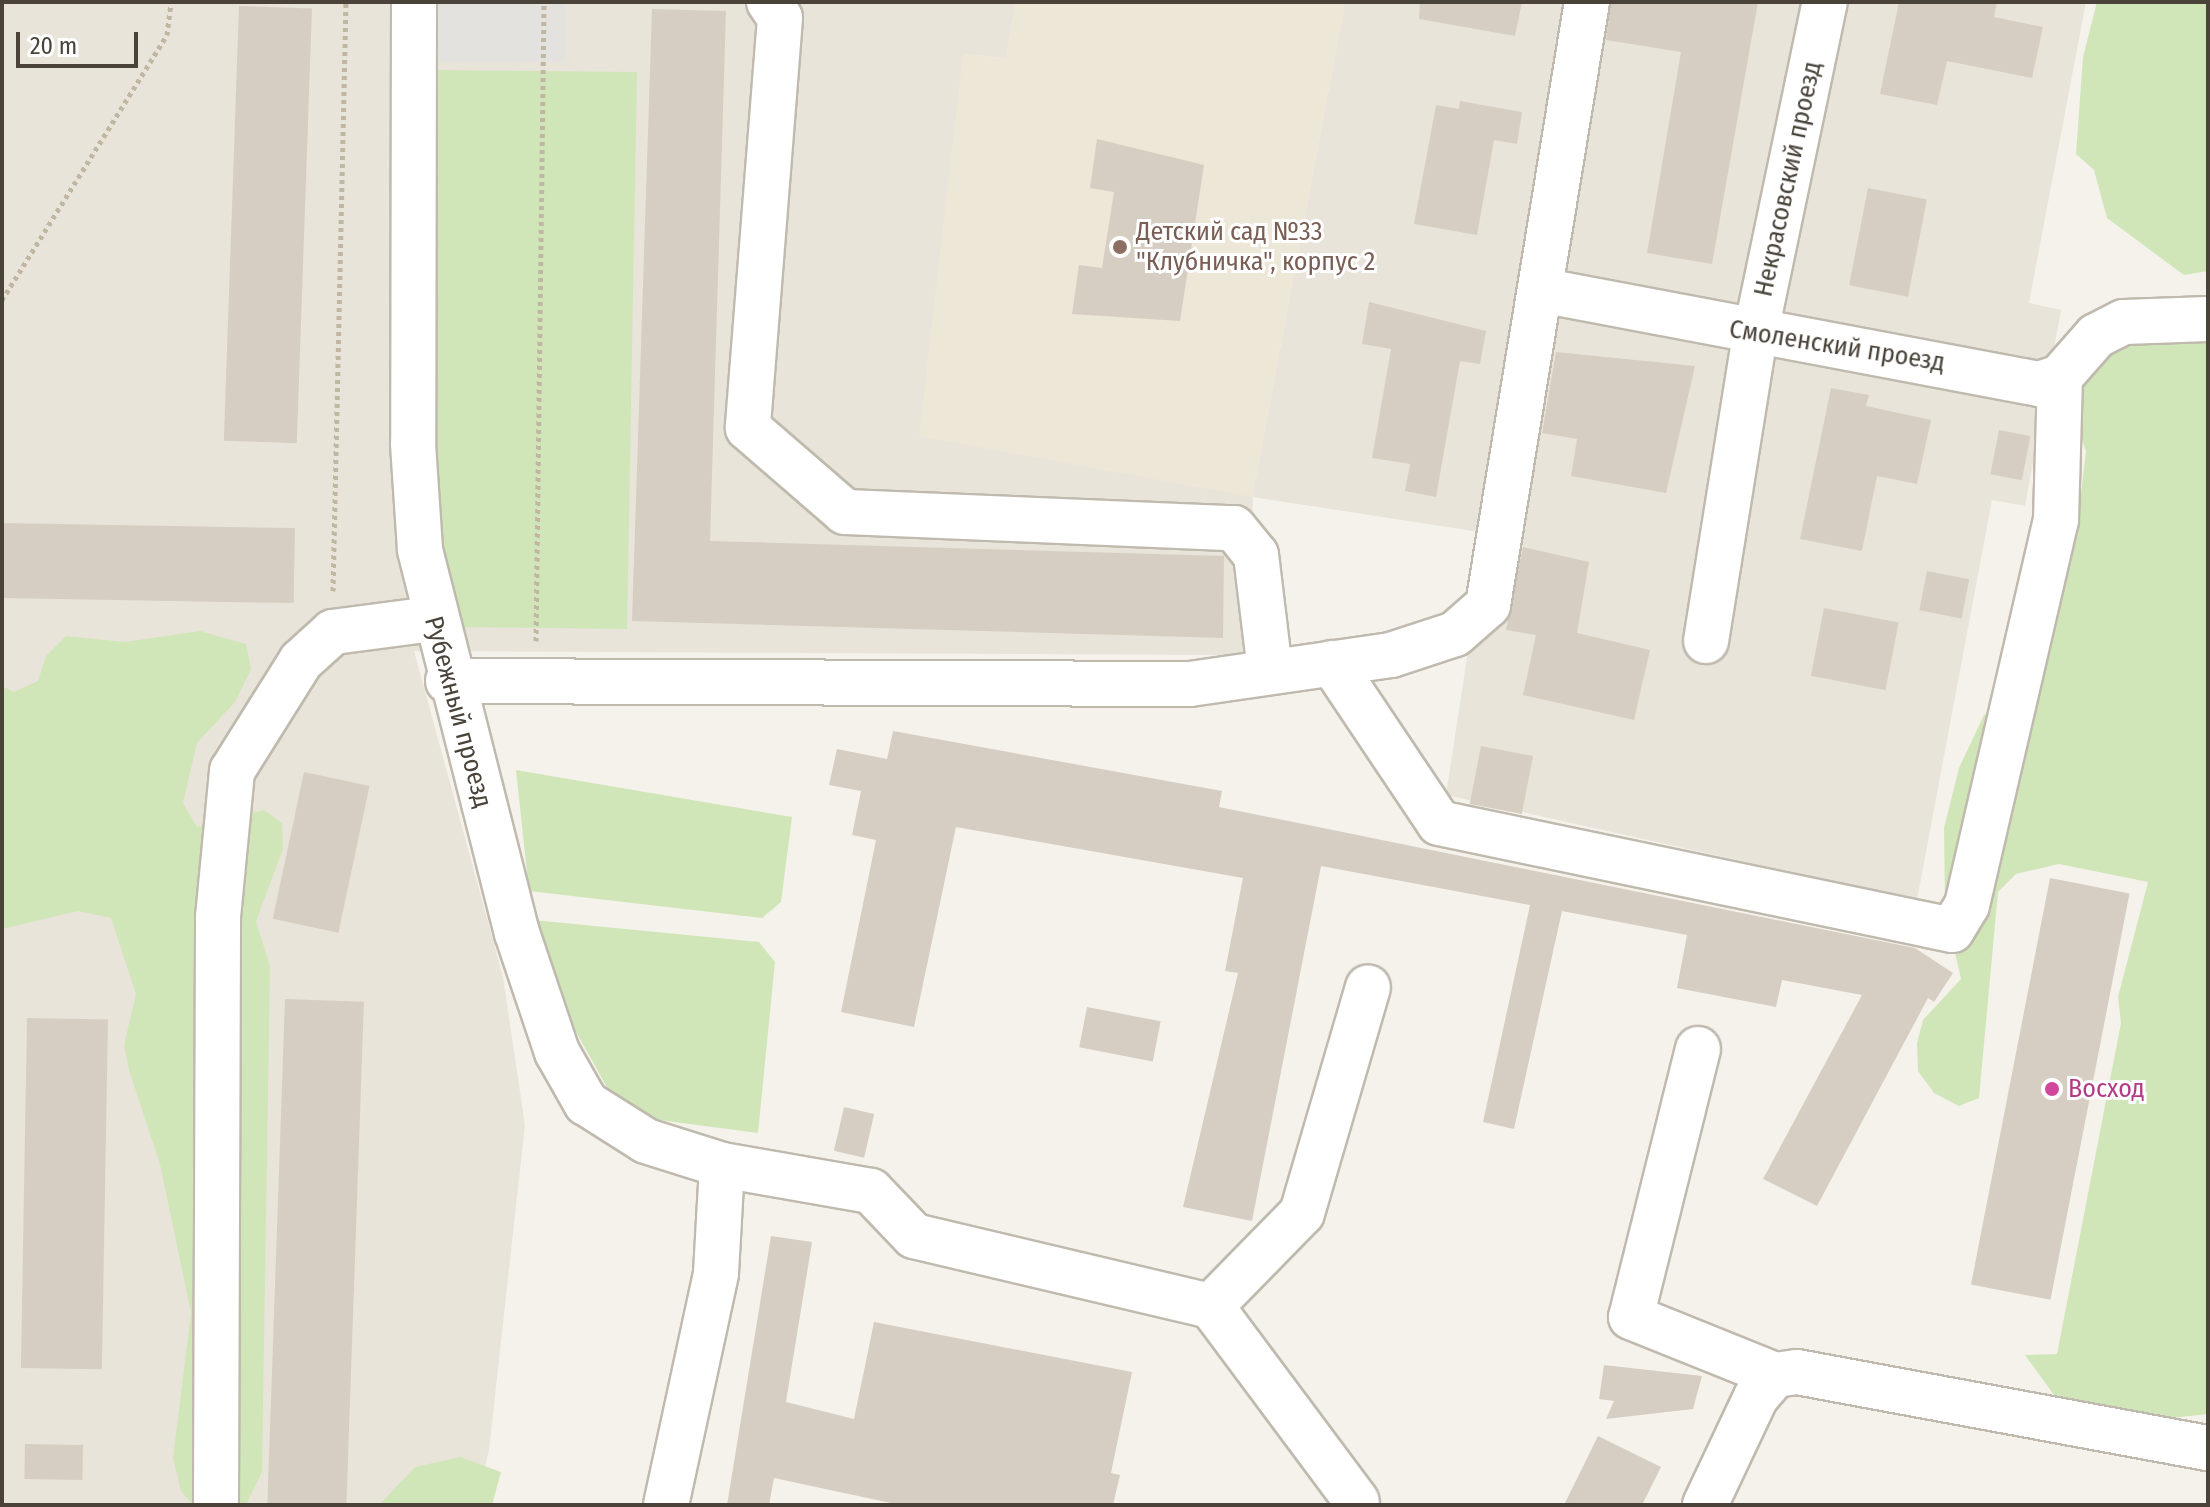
<!DOCTYPE html>
<html>
<head>
<meta charset="utf-8">
<style>
	body { margin:0 }
	#map { position:relative; width:2210px; height:1507px; overflow:hidden; background:#f5f2ec; font-family:"Fira Sans Condensed",sans-serif }
	div>[style] { position:absolute }
	[style*='--x'] { left:calc(var(--x)*1px); top:calc(var(--y)*1px); width:calc(var(--w)*1px); rotate:calc(var(--a)*1deg) }
	.residential>* { inset:0; background:#e8e4da }
	.education>* { inset:0; background:#ede7d7 }
	.green>* { inset:0; background:#d0e6b8 }
	.parking>* { inset:0; background:#e4e2df; transform-origin:0 0 }
	.building>* { inset:0; background:#d6cec2; transform-origin:0 0 }
	.path>* { height:5px; margin-top:-2.5px; transform-origin:0; background:repeating-linear-gradient(90deg,#c1b6a1 0 4px,transparent 0 8px) }
	.roads { filter:drop-shadow(2px 0 #c0baae) drop-shadow(-2px 0 #c0baae) drop-shadow(0 2px #c0baae) drop-shadow(0 -2px #c0baae) }
	.minor>* { height:44px; margin:-22px; padding:0 22px; transform-origin:22px; border-radius:22px; background:#fff }
	.dots>* { width:22px; height:22px; translate:-50% -50%; box-sizing:border-box; border:4px solid #fff; border-radius:50% }
	span { translate:-50% -50%; white-space:nowrap; text-align:center; line-height:1.15; -webkit-text-stroke:6px #fff; paint-order:stroke }
	.street-label { font-size:26px; color:#49433a }
	.education-label { font-size:26px; color:#785e54 }
	.left { translate:0 -50%; text-align:left }
	.hotel-label { font-size:26px; color:#b23c85 }
	.frame { position:absolute; inset:0; border:4px solid #49433a; pointer-events:none }
	.scale { position:absolute; left:16px; top:32px; width:122px; height:36px; box-sizing:border-box; border:4px solid #49433a; border-top:0; padding-left:10px; font-size:24px; line-height:28px; white-space:nowrap; color:#49433a; -webkit-text-stroke:6px #fff; paint-order:stroke }
</style>
</head>
<body>
<div id="map">
	<div class="residential">
		<div style="clip-path:polygon(2px 2px,1016px 2px,1006px 58px,964px 54px,1252px 497px,1345px 2px,2086px 2px,2029px 303px,2061px 310px,2025px 506px,1992px 500px,1917px 900px,1446px 795px,1486px 533px,1253px 497px,1247px 655px,414px 651px,503px 977px,525px 1125px,489px 1450px,476px 1505px,2px 1505px)"></div>
	</div>
	<div class="education">
		<div style="clip-path:polygon(1016px 2px,1345px 2px,1252px 497px,919px 436px,963px 54px,1006px 58px)"></div>
	</div>
	<div class="green">
		<div style="clip-path:polygon(2097px 2px,2208px 2px,2208px 271px,2184px 275px,2107px 218px,2094px 170px,2076px 154px,2083px 57px)"></div>
		<div style="clip-path:polygon(437px 70px,637px 72px,627px 629px,456px 627px,439px 543px,433px 411px)"></div>
		<div style="clip-path:polygon(2134px 336px,2208px 339px,2208px 1414px,2171px 1418px,2054px 1395px,2025px 1355px,2057px 1354px,2121px 1023px,2118px 997px,2148px 882px,2059px 864px,2016px 874px,1998px 892px,1979px 1098px,1959px 1106px,1934px 1093px,1918px 1071px,1917px 1043px,1923px 1020px,1961px 979px,1945px 908px,1944px 828px,1959px 768px,1984px 715px,2007px 705px,2078px 519px,2086px 451px,2066px 391px,2097px 358px)"></div>
		<div style="clip-path:polygon(200px 631px,246px 644px,251px 669px,235px 702px,197px 743px,183px 803px,197px 827px,264px 810px,282px 823px,283px 849px,256px 921px,270px 966px,262px 1472px,246px 1505px,193px 1505px,181px 1491px,173px 1458px,191px 1313px,160px 1164px,129px 1070px,124px 1045px,136px 994px,111px 918px,78px 911px,2px 929px,2px 686px,14px 692px,38px 681px,46px 656px,66px 636px,125px 642px)"></div>
		<div style="clip-path:polygon(516px 770px,792px 817px,781px 902px,762px 918px,529px 891px)"></div>
		<div style="clip-path:polygon(533px 920px,759px 942px,775px 962px,758px 1133px,636px 1117px,614px 1100px,545px 976px)"></div>
		<div style="clip-path:polygon(460px 1457px,501px 1472px,492px 1505px,379px 1505px,415px 1467px)"></div>
	</div>
	<div class="parking">
		<div style="left:414px;top:2px;width:151px;height:60px"></div>
	</div>
	<div class="building">
		<div style="clip-path:polygon(1420px 2px,1522px 2px,1515px 36px,1419px 19px)"></div>
		<div style="clip-path:polygon(1611px 2px,1758px 2px,1712px 264px,1647px 253px,1681px 52px,1606px 40px)"></div>
		<div style="clip-path:polygon(1899px 2px,1997px 2px,1994px 17px,2043px 27px,2032px 78px,1947px 61px,1937px 105px,1880px 94px)"></div>
		<div style="left:239px;top:6px;width:73px;height:435px;rotate:2deg"></div>
		<div style="clip-path:polygon(652px 9px,726px 11px,710px 541px,1224px 556px,1223px 638px,632px 621px)"></div>
		<div style="clip-path:polygon(1460px 101px,1522px 112px,1517px 144px,1494px 140px,1477px 235px,1414px 224px,1436px 105px,1459px 109px)"></div>
		<div style="clip-path:polygon(1097px 139px,1204px 165px,1180px 321px,1072px 314px,1079px 265px,1102px 268px,1114px 192px,1090px 188px)"></div>
		<div style="left:1868px;top:188px;width:60px;height:99px;rotate:11deg"></div>
		<div style="clip-path:polygon(1369px 302px,1486px 331px,1480px 364px,1460px 361px,1436px 497px,1405px 491px,1410px 464px,1372px 458px,1391px 349px,1362px 344px)"></div>
		<div style="clip-path:polygon(1556px 352px,1695px 366px,1666px 493px,1571px 476px,1577px 439px,1542px 433px)"></div>
		<div style="clip-path:polygon(1831px 388px,1869px 395px,1866px 406px,1931px 420px,1917px 484px,1877px 476px,1862px 551px,1800px 539px)"></div>
		<div style="left:1999px;top:430px;width:32px;height:45px;rotate:11deg"></div>
		<div style="left:2px;top:523px;width:293px;height:75px;rotate:1deg"></div>
		<div style="clip-path:polygon(1523px 547px,1589px 562px,1577px 633px,1650px 650px,1634px 720px,1523px 695px,1536px 635px,1506px 630px)"></div>
		<div style="left:1927px;top:571px;width:43px;height:40px;rotate:11deg"></div>
		<div style="left:1824px;top:608px;width:76px;height:69px;rotate:11deg"></div>
		<div style="clip-path:polygon(893px 731px,1222px 791px,1219px 807px,1915px 948px,1953px 973px,1934px 1002px,1928px 998px,1817px 1206px,1763px 1179px,1862px 995px,1782px 980px,1776px 1007px,1677px 988px,1687px 935px,1562px 911px,1514px 1129px,1483px 1122px,1530px 905px,1321px 866px,1252px 1221px,1183px 1207px,1238px 973px,1225px 971px,1243px 878px,956px 827px,914px 1027px,841px 1012px,876px 840px,852px 835px,861px 791px,829px 785px,837px 749px,887px 759px)"></div>
		<div style="left:1481px;top:746px;width:53px;height:59px;rotate:11deg"></div>
		<div style="left:304px;top:772px;width:67px;height:150px;rotate:12deg"></div>
		<div style="left:2050px;top:878px;width:81px;height:414px;rotate:11deg"></div>
		<div style="left:285px;top:999px;width:79px;height:506px;rotate:2deg"></div>
		<div style="left:1087px;top:1007px;width:75px;height:41px;rotate:11deg"></div>
		<div style="left:27px;top:1018px;width:81px;height:350px;rotate:1deg"></div>
		<div style="left:844px;top:1107px;width:31px;height:45px;rotate:13deg"></div>
		<div style="clip-path:polygon(771px 1236px,812px 1242px,786px 1402px,854px 1419px,874px 1322px,1132px 1372px,1111px 1473px,1120px 1475px,1113px 1505px,900px 1505px,774px 1478px,769px 1505px,727px 1505px)"></div>
		<div style="clip-path:polygon(1604px 1365px,1702px 1376px,1693px 1409px,1606px 1419px,1614px 1401px,1599px 1399px)"></div>
		<div style="clip-path:polygon(1598px 1436px,1661px 1467px,1642px 1505px,1564px 1505px)"></div>
		<div style="left:25px;top:1444px;width:58px;height:35px;rotate:1deg"></div>
	</div>
	<div class="path">
		<div style="--x:2;--y:300;--w:312;--a:-58.1"></div>
		<div style="--x:167;--y:35;--w:33;--a:-83"></div>
		<div style="--x:333;--y:591;--w:589;--a:-88.74"></div>
		<div style="--x:536;--y:641;--w:639;--a:-89.28"></div>
	</div>
	<div class="roads">
		<div class="minor">
			<div style="--x:414;--y:2;--w:442;--a:90.1"></div>
			<div style="--x:413;--y:444;--w:106;--a:86.2"></div>
			<div style="--x:420;--y:550;--w:395;--a:75.8"></div>
			<div style="--x:517;--y:933;--w:126;--a:71.4"></div>
			<div style="--x:557;--y:1052;--w:59;--a:60.4"></div>
			<div style="--x:586;--y:1103;--w:71;--a:32.3"></div>
			<div style="--x:646;--y:1141;--w:80;--a:17.5"></div>
			<div style="--x:722;--y:1165;--w:151;--a:9.9"></div>
			<div style="--x:871;--y:1191;--w:62;--a:46.3"></div>
			<div style="--x:914;--y:1236;--w:305;--a:13.3"></div>
			<div style="--x:1211;--y:1306;--w:130;--a:-45.6"></div>
			<div style="--x:1302;--y:1213;--w:235;--a:-73.7"></div>
			<div style="--x:769;--y:2;--w:19;--a:55"></div>
			<div style="--x:780;--y:18;--w:411;--a:94.5"></div>
			<div style="--x:748;--y:428;--w:128;--a:40.9"></div>
			<div style="--x:845;--y:512;--w:389;--a:2.4"></div>
			<div style="--x:1234;--y:528;--w:35;--a:51"></div>
			<div style="--x:1256;--y:555;--w:116;--a:83.1"></div>
			<div style="--x:1540;--y:290;--w:508;--a:10.67"></div>
			<div style="--x:2039;--y:384;--w:22;--a:-18"></div>
			<div style="--x:2060;--y:377;--w:55;--a:-48.7"></div>
			<div style="--x:2096;--y:336;--w:31;--a:-27"></div>
			<div style="--x:2124;--y:322;--w:84;--a:-2"></div>
			<div style="--x:1706;--y:641;--w:309;--a:-80.9"></div>
			<div style="--x:1755;--y:336;--w:341;--a:-78.2"></div>
			<div style="--x:1332;--y:663;--w:192;--a:56.2"></div>
			<div style="--x:1439;--y:823;--w:524;--a:11.78"></div>
			<div style="--x:1952;--y:930;--w:29;--a:-59"></div>
			<div style="--x:1967;--y:905;--w:395;--a:-77"></div>
			<div style="--x:2056;--y:520;--w:143;--a:-88.4"></div>
			<div style="--x:448;--y:681;--w:742;--a:0.23"></div>
			<div style="--x:1190;--y:684;--w:203;--a:-8.2"></div>
			<div style="--x:1391;--y:655;--w:67;--a:-18.2"></div>
			<div style="--x:1455;--y:634;--w:44;--a:-41.3"></div>
			<div style="--x:1488;--y:605;--w:611;--a:-80.68"></div>
			<div style="--x:1698;--y:1049;--w:276;--a:104"></div>
			<div style="--x:1631;--y:1317;--w:155;--a:21.9"></div>
			<div style="--x:1211;--y:1306;--w:244;--a:53.3"></div>
			<div style="--x:216;--y:1501;--w:584;--a:-89.8"></div>
			<div style="--x:218;--y:917;--w:147;--a:-84.5"></div>
			<div style="--x:232;--y:771;--w:130;--a:-57.9"></div>
			<div style="--x:301;--y:661;--w:43;--a:-42.2"></div>
			<div style="--x:333;--y:632;--w:100;--a:-7.5"></div>
			<div style="--x:666;--y:1505;--w:237;--a:-77.8"></div>
			<div style="--x:716;--y:1273;--w:108;--a:-86.8"></div>
			<div style="--x:1705;--y:1505;--w:119;--a:-64.7"></div>
			<div style="--x:1756;--y:1397;--w:29;--a:-49"></div>
			<div style="--x:1775;--y:1375;--w:22;--a:-8"></div>
			<div style="--x:1797;--y:1372;--w:418;--a:10.5"></div>
		</div>
	</div>
	<div class="dots">
		<div style="left:1120px;top:247px;background:#8d6e63"></div>
		<div style="left:2052px;top:1089px;background:#d1479c"></div>
	</div>
	<div class="street-label">
		<span style="left:1788px;top:179px;rotate:-78deg">Некрасовский проезд</span>
		<span style="left:1837px;top:346px;rotate:9deg">Смоленский проезд</span>
		<span style="left:458px;top:712px;rotate:75deg">Рубежный проезд</span>
	</div>
	<div class="education-label">
		<span class="left" style="left:1136px;top:247px">Детский сад №33<br>"Клубничка", корпус 2</span>
	</div>
	<div class="hotel-label">
		<span class="left" style="left:2068px;top:1089px">Восход</span>
	</div>
	<div class="frame"></div>
	<div class="scale">20 m</div>
</div>
</body>
</html>
